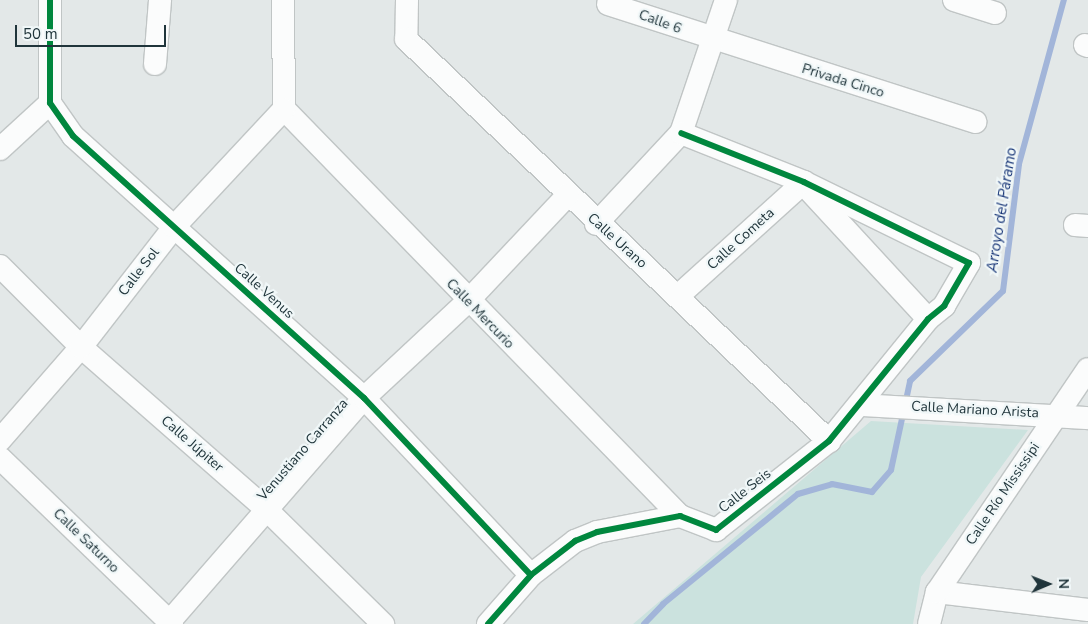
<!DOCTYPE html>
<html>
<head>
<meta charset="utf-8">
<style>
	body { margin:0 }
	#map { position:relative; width:1088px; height:624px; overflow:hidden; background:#e3e8e8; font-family:"Nunito Sans",sans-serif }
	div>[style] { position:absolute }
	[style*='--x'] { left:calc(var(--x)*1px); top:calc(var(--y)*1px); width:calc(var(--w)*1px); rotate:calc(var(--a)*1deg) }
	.green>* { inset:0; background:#cbe2de }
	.stream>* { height:6px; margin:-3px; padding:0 3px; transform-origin:3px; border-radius:3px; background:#a2b5d9 }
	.roads { filter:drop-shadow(1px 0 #c0c5c5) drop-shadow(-1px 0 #c0c5c5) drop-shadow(0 1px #c0c5c5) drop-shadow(0 -1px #c0c5c5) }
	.street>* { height:22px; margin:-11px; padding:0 11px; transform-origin:11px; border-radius:11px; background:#fbfcfc }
	.cycleway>* { height:6px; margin:-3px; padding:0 3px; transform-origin:3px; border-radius:3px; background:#00873e }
	span { translate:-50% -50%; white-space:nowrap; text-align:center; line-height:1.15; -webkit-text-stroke:4.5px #f0f7f8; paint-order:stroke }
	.street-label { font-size:14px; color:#20353b }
	.water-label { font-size:15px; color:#193778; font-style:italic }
	.north { position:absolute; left:1023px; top:559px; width:50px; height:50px; -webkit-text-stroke:4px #f0f7f8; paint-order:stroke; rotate:89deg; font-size:14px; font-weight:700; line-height:20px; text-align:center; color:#20353b }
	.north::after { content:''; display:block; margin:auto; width:18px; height:22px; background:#20353b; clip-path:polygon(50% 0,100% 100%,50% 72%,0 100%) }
	.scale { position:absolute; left:15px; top:25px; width:151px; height:22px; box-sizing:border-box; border:2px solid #20353b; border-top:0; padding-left:6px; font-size:15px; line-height:18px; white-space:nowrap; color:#20353b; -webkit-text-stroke:4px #f0f7f8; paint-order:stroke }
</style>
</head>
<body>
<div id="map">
	<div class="green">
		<div style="clip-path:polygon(871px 421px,1028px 430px,921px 577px,913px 624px,633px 624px)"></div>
	</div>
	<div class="stream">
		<div style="--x:644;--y:624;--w:28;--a:-46"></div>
		<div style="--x:663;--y:604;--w:174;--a:-39.2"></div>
		<div style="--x:798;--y:494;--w:35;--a:-16"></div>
		<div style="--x:832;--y:484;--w:41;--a:11.3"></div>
		<div style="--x:872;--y:492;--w:29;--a:-49"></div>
		<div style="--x:891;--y:470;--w:91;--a:-77.9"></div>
		<div style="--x:910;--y:381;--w:129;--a:-44.1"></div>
		<div style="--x:1003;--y:291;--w:128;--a:-82.8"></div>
		<div style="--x:1019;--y:164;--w:170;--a:-74.7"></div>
	</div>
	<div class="roads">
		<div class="street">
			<div style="--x:50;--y:0;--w:103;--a:90"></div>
			<div style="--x:50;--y:103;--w:40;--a:55.1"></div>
			<div style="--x:73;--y:136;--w:392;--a:42"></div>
			<div style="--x:364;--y:398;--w:243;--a:46.7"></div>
			<div style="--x:283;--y:0;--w:109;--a:89.5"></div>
			<div style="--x:407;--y:0;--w:39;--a:91"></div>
			<div style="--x:406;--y:39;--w:584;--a:43.54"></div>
			<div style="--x:954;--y:0;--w:43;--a:17.6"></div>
			<div style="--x:608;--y:4;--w:386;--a:17.8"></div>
			<div style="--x:1085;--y:45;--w:3;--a:18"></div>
			<div style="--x:155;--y:64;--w:64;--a:-85.5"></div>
			<div style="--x:284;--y:109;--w:568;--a:45.78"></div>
			<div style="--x:0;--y:149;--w:68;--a:-42.6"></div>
			<div style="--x:810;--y:191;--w:174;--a:47.3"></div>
			<div style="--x:596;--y:224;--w:125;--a:-47"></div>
			<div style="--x:681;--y:133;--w:140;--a:-71.3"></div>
			<div style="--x:1075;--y:225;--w:13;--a:4"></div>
			<div style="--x:0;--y:266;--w:115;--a:45"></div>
			<div style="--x:81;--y:347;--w:247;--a:41.2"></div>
			<div style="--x:267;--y:510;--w:163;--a:44.5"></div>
			<div style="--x:678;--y:296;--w:170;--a:-42.1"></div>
			<div style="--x:861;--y:405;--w:227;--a:3.3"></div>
			<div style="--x:0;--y:440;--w:123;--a:-48.9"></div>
			<div style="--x:81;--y:347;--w:152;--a:-52.2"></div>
			<div style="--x:174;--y:227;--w:161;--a:-47"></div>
			<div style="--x:0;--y:458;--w:239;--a:44"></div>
			<div style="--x:937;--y:592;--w:152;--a:6.8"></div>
			<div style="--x:170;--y:621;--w:296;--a:-49"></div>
			<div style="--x:364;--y:398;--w:141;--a:-43"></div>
			<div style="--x:467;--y:302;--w:147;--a:-46.7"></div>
			<div style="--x:488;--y:624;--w:65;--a:-48.7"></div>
			<div style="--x:531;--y:575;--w:56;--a:-37.7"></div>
			<div style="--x:575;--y:541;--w:24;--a:-22"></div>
			<div style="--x:597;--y:532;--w:85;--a:-10.9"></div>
			<div style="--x:680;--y:516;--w:39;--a:21"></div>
			<div style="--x:716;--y:530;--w:144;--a:-38.2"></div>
			<div style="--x:829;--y:441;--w:157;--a:-50.9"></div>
			<div style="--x:928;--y:319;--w:21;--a:-39"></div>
			<div style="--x:944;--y:306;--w:50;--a:-59.8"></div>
			<div style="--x:969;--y:263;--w:184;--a:-153.9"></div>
			<div style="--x:804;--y:182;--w:132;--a:-158.3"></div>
			<div style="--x:929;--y:624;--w:33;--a:-76"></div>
			<div style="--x:937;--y:592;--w:269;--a:-55.9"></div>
		</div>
	</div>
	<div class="cycleway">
		<div style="--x:50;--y:0;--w:103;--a:90"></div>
		<div style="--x:50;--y:103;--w:40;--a:55.1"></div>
		<div style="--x:73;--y:136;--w:392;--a:42"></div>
		<div style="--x:364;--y:398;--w:243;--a:46.7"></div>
		<div style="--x:488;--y:624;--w:65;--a:-48.7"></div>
		<div style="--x:531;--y:575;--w:56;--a:-37.7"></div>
		<div style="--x:575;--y:541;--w:24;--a:-22"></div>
		<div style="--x:597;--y:532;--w:85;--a:-10.9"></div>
		<div style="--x:680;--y:516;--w:39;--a:21"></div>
		<div style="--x:716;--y:530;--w:144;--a:-38.2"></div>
		<div style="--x:829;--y:441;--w:157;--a:-50.9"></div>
		<div style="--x:928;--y:319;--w:21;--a:-39"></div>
		<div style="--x:944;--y:306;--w:50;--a:-59.8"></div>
		<div style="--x:969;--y:263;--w:184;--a:-153.9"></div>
		<div style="--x:804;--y:182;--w:132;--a:-158.3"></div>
	</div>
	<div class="street-label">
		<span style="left:660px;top:22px;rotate:20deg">Calle 6</span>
		<span style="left:843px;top:81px;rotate:17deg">Privada Cinco</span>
		<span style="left:741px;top:239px;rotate:-42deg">Calle Cometa</span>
		<span style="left:617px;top:241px;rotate:42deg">Calle Urano</span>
		<span style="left:139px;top:272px;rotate:-52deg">Calle Sol</span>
		<span style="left:264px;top:291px;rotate:42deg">Calle Venus</span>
		<span style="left:480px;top:314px;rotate:46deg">Calle Mercurio</span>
		<span style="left:975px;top:410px;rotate:3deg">Calle Mariano Arista</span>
		<span style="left:192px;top:444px;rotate:41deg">Calle Júpiter</span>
		<span style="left:303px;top:450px;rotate:-49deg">Venustiano Carranza</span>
		<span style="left:745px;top:491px;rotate:-38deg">Calle Seis</span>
		<span style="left:1003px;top:494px;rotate:-56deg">Calle Río Mississipi</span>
		<span style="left:86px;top:541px;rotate:44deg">Calle Saturno</span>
	</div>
	<div class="water-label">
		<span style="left:1002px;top:210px;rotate:-81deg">Arroyo del Páramo</span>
	</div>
	<div class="north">N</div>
	<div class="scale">50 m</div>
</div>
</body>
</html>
